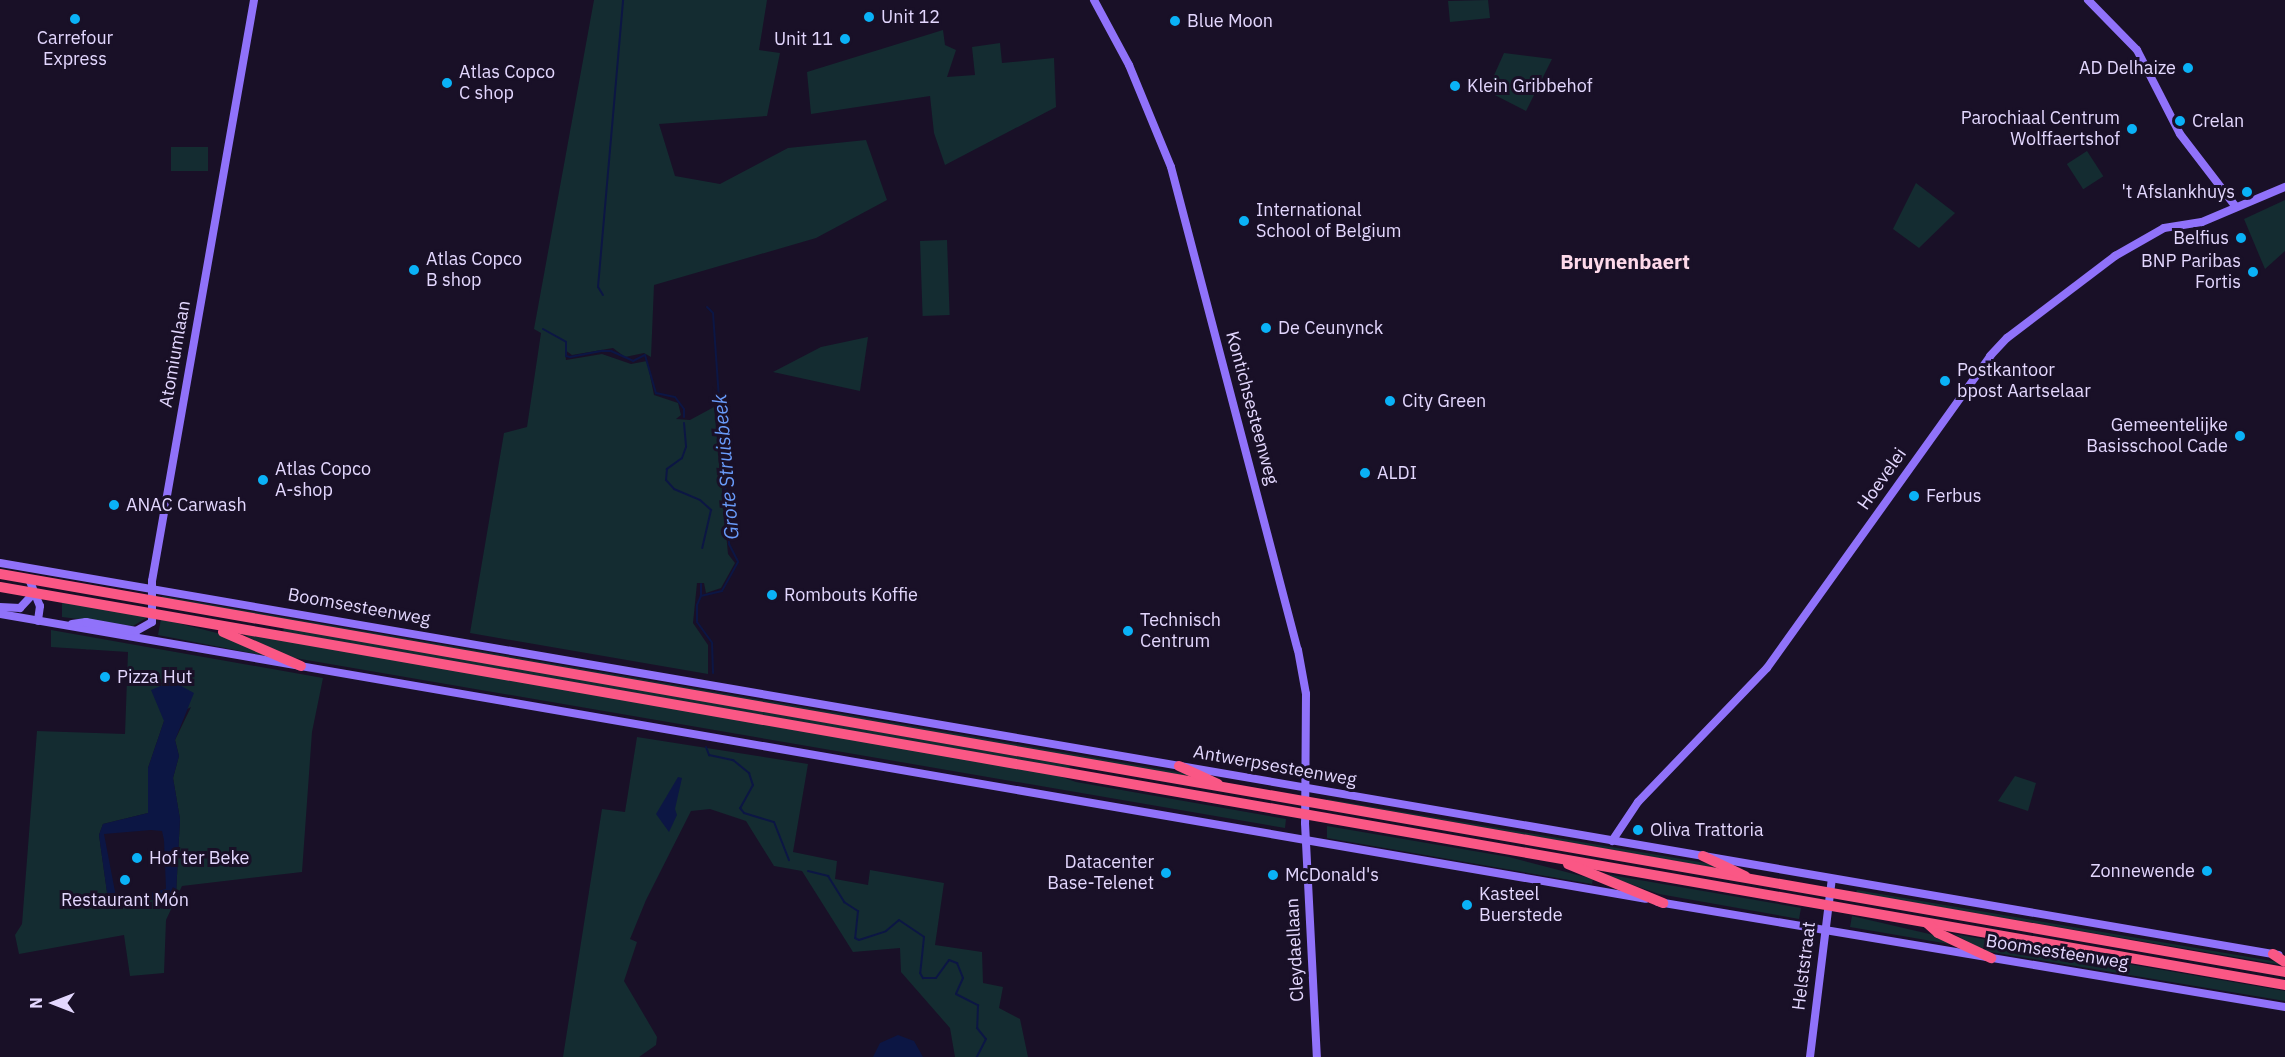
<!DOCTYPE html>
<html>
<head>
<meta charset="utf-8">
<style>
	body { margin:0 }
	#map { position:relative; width:2285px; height:1057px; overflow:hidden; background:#191027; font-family:"IBM Plex Sans",sans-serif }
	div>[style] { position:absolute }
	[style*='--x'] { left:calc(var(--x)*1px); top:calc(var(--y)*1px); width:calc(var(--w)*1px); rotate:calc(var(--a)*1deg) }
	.green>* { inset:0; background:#142c31; transform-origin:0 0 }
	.water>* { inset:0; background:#0c1644 }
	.stream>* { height:2px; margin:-1px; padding:0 1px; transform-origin:1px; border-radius:1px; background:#0c1644 }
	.secondary>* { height:8px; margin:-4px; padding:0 4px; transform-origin:4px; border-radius:4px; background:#9072fa }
	.highway>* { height:10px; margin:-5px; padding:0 5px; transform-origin:5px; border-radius:5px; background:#fa5785 }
	.dots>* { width:16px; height:16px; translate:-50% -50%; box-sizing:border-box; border:3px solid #191027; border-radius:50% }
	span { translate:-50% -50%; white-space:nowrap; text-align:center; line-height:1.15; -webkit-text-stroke:6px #191027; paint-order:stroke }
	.poi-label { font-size:18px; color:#e3d7fe }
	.left { translate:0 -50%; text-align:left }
	.right { translate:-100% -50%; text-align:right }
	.street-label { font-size:18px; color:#e3d7fe }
	.neighbourhood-label { font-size:20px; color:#fed9ea; font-weight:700 }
	.water-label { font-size:20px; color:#699bfa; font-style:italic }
	.north { position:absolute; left:24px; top:973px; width:60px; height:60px; -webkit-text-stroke:4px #191027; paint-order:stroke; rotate:270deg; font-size:16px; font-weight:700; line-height:24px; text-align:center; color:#e3d7fe }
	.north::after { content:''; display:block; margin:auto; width:21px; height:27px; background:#e3d7fe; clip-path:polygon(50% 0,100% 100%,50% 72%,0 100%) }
</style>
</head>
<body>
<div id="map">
	<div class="green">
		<div style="clip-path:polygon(594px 0,767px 0,759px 50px,780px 53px,767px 116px,659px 124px,675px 176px,720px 184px,788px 148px,866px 140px,887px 200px,816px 238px,654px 285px,651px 357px,644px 353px,625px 357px,613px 348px,572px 355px,565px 350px,566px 360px,602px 354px,631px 364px,647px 361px,654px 395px,678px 403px,681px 415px,676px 419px,690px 420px,714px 407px,728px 554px,735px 563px,721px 588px,706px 593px,704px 583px,697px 583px,693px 623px,708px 645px,708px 674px,470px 633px,504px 433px,527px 427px,541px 333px,534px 329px)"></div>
		<div style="clip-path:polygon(1488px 0,1490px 18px,1450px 22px,1448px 1px)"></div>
		<div style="clip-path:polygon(943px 30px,945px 45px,956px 50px,947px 77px,975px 75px,972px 47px,1000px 43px,1002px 63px,1054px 58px,1056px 107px,945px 165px,934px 133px,930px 96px,811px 114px,807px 72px)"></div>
		<div style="clip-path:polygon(1504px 53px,1552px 59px,1526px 111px,1487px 91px)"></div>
		<div style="left:171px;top:147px;width:37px;height:24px"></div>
		<div style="left:2087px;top:151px;width:30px;height:24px;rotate:57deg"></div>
		<div style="clip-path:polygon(1916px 183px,1955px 213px,1919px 248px,1893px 229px)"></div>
		<div style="clip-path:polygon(2285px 200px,2285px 251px,2265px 269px,2244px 219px)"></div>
		<div style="left:947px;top:240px;width:75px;height:27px;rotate:88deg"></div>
		<div style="clip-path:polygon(868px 337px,860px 391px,773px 372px,821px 347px)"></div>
		<div style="clip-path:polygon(162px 596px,1194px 775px,1200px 779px,161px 598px)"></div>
		<div style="clip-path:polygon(62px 602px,148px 617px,133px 626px,62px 617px)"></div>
		<div style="clip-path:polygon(161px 619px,233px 637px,271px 657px,158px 635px)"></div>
		<div style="left:284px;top:627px;width:798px;height:5px;rotate:10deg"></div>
		<div style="clip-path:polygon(evenodd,51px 630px,323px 678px,312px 732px,302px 872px,182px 886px,166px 920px,164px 973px,130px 976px,124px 935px,19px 954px,15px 935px,22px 924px,37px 731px,125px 734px,128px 652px,51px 647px,51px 630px,191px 707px,175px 740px,179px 756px,173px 778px,180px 819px,176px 894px,117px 908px,108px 899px,99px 835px,103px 824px,148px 813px,148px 768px,164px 721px,191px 707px)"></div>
		<div style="clip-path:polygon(238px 632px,1056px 775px,1076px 782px,1286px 819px,1285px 828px,289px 657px)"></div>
		<div style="clip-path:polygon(637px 737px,808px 764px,793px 852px,837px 861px,835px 879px,868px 885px,870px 870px,944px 883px,935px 945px,982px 952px,983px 983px,1003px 987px,999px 1008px,1020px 1019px,1028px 1057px,955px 1057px,950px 1028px,901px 972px,900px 948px,853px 952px,802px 871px,774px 866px,746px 821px,710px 809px,691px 811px,646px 900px,630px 939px,637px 942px,624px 981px,657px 1037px,656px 1045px,639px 1057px,563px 1057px,602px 809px,625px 812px)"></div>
		<div style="clip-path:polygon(2015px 776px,2036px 783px,2028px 811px,1998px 801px)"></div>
		<div style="clip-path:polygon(1327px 799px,1717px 865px,1727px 870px,1327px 800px)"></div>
		<div style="clip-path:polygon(1327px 826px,1509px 857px,1593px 879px,1592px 884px,1327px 838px)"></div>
		<div style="clip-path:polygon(1599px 873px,1801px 908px,1799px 919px,1659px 894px)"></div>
		<div style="clip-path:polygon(1857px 890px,2278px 962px,2282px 965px,1856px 893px)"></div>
		<div style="clip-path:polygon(1852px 916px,1938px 936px,1955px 945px,1850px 927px)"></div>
		<div style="clip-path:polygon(1954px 934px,2285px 991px,2285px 1001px,1985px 951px)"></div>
	</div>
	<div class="water">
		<div style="clip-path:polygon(evenodd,172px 681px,194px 693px,175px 740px,179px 756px,173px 778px,180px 819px,176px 894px,117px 908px,108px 900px,99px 835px,103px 824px,148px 813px,148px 768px,164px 721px,151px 690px,172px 681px,151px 830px,162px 831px,164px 840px,166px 889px,117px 902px,104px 834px,151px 830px)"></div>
		<div style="clip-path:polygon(678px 777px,682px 778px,675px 809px,677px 815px,669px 832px,656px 814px)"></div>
		<div style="clip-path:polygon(898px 1035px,914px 1041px,923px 1057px,873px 1057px,880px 1043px)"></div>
	</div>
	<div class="stream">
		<div style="--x:603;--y:295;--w:9;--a:-122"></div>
		<div style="--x:598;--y:287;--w:288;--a:-85"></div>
		<div style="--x:707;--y:307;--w:8;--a:45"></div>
		<div style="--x:713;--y:313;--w:232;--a:86"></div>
		<div style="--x:729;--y:544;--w:20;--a:63"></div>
		<div style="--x:738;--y:562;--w:33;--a:119"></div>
		<div style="--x:722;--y:591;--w:22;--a:167"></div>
		<div style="--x:701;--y:596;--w:10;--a:114"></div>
		<div style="--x:697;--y:605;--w:17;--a:90"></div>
		<div style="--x:697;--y:622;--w:26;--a:54"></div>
		<div style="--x:712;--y:643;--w:30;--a:88"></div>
		<div style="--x:543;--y:329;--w:26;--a:29"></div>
		<div style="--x:566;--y:342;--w:14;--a:90"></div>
		<div style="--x:566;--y:356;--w:4;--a:14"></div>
		<div style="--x:570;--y:357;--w:33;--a:-11"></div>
		<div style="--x:602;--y:351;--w:9;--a:0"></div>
		<div style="--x:611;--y:351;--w:24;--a:24"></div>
		<div style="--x:633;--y:361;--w:13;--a:-27"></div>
		<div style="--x:645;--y:355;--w:40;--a:74"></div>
		<div style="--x:656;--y:393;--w:19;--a:12"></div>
		<div style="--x:675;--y:397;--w:15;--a:53"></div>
		<div style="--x:684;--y:409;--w:8;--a:90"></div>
		<div style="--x:684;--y:423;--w:24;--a:85"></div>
		<div style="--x:686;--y:447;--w:12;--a:110"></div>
		<div style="--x:682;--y:458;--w:19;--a:144"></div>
		<div style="--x:667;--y:469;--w:11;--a:95"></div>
		<div style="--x:666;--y:480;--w:12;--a:48"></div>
		<div style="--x:674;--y:489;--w:28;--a:23"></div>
		<div style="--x:700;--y:500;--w:15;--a:42"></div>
		<div style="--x:711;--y:510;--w:39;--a:103"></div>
		<div style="--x:701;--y:596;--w:12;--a:-90"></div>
		<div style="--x:706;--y:747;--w:9;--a:69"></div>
		<div style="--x:709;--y:755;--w:25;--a:12"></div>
		<div style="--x:733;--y:760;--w:21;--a:39"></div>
		<div style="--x:749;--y:773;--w:13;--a:72"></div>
		<div style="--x:753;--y:785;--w:26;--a:119"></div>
		<div style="--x:740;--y:808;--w:6;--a:51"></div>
		<div style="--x:744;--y:813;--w:31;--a:17"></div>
		<div style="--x:774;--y:822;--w:41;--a:68.5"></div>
		<div style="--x:808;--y:871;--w:21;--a:14"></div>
		<div style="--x:828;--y:876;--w:31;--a:58"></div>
		<div style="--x:844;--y:902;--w:17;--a:33"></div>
		<div style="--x:858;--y:911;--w:27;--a:96"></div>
		<div style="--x:855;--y:938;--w:4;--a:27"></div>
		<div style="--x:859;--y:940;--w:28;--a:-18"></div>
		<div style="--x:886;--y:931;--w:17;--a:-40"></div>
		<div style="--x:899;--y:920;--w:30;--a:34"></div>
		<div style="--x:924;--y:937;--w:36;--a:96"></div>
		<div style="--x:920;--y:973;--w:6;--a:59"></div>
		<div style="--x:923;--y:978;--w:13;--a:0"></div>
		<div style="--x:936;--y:978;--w:22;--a:-54"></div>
		<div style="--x:949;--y:960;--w:9;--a:21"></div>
		<div style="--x:957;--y:963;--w:16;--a:68"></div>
		<div style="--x:963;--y:978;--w:17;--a:114"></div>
		<div style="--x:956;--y:994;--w:25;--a:27"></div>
		<div style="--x:978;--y:1005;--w:23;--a:92"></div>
		<div style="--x:977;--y:1028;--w:14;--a:51"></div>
		<div style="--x:986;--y:1039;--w:20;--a:117"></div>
	</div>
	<div class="secondary">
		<div style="--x:1094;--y:0;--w:74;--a:61.7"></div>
		<div style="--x:1129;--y:65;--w:110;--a:67.6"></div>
		<div style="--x:1171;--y:167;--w:499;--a:75.3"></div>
		<div style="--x:1298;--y:650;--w:45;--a:79.7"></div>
		<div style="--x:1306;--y:694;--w:129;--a:90.4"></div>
		<div style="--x:1305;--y:823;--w:234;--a:87.1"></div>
		<div style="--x:2088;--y:0;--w:70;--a:45.6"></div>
		<div style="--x:2137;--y:50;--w:94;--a:62.9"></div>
		<div style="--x:2180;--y:134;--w:92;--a:52.5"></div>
		<div style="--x:0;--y:563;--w:2312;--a:9.76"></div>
		<div style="--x:29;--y:579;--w:29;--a:68"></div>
		<div style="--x:40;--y:606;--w:15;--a:98"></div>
		<div style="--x:0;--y:607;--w:20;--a:3"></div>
		<div style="--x:20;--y:608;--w:21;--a:-47"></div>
		<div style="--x:0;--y:614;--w:1670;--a:9.82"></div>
		<div style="--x:72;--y:624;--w:14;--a:-8"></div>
		<div style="--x:86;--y:622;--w:51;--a:10.2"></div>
		<div style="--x:136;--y:631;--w:18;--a:-29"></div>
		<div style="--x:152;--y:622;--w:41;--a:-90"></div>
		<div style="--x:152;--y:581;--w:590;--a:-80.04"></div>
		<div style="--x:1612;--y:841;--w:47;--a:-56.3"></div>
		<div style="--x:1638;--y:802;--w:186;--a:-46.1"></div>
		<div style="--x:1767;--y:668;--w:384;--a:-54.4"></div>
		<div style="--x:1990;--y:356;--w:25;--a:-47"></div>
		<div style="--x:2007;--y:338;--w:136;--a:-37.2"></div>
		<div style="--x:2115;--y:256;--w:56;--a:-29.7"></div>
		<div style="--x:2164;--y:228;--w:38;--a:-9"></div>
		<div style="--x:2202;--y:222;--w:90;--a:-22.9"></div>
		<div style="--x:1658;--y:902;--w:636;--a:9.51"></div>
		<div style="--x:1810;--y:1057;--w:179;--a:-83"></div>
	</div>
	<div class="highway">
		<div style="--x:0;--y:574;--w:2319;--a:9.88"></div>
		<div style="--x:0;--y:587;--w:2319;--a:9.88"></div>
		<div style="--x:223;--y:632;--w:85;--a:23.6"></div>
		<div style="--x:1179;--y:766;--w:43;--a:24.8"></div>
		<div style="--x:1703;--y:856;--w:47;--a:25.5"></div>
		<div style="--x:1568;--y:864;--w:103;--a:22.3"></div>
		<div style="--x:1927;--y:923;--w:15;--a:42"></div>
		<div style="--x:1938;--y:933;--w:59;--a:25.3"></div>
		<div style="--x:2273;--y:954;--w:14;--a:34"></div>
	</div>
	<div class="dots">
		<div style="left:869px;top:17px;background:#0ab2f7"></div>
		<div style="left:75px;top:19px;background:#0ab2f7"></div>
		<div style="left:1175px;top:21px;background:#0ab2f7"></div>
		<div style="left:845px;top:39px;background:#0ab2f7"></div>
		<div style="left:2188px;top:68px;background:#0ab2f7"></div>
		<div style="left:447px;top:83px;background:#0ab2f7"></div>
		<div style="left:1455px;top:86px;background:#0ab2f7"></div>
		<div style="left:2180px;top:121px;background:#0ab2f7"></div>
		<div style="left:2132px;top:129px;background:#0ab2f7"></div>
		<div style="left:2247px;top:192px;background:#0ab2f7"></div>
		<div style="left:1244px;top:221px;background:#0ab2f7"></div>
		<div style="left:2241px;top:238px;background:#0ab2f7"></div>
		<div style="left:414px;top:270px;background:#0ab2f7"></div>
		<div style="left:2253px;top:272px;background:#0ab2f7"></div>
		<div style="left:1266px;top:328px;background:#0ab2f7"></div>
		<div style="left:1945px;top:381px;background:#0ab2f7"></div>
		<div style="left:1390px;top:401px;background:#0ab2f7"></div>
		<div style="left:2240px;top:436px;background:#0ab2f7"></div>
		<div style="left:1365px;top:473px;background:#0ab2f7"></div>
		<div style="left:263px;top:480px;background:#0ab2f7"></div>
		<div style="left:1914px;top:496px;background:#0ab2f7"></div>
		<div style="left:114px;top:505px;background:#0ab2f7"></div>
		<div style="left:772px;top:595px;background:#0ab2f7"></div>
		<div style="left:1128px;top:631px;background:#0ab2f7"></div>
		<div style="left:105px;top:677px;background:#0ab2f7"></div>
		<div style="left:1638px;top:830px;background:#0ab2f7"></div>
		<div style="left:137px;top:858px;background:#0ab2f7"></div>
		<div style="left:2207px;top:871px;background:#0ab2f7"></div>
		<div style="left:1166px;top:873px;background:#0ab2f7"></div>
		<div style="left:1273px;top:875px;background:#0ab2f7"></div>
		<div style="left:125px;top:880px;background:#0ab2f7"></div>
		<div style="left:1467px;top:905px;background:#0ab2f7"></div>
	</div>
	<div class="poi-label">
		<span class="left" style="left:881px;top:17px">Unit 12</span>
		<span class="left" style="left:1187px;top:21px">Blue Moon</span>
		<span style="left:75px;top:49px">Carrefour<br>Express</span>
		<span class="right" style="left:833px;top:39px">Unit 11</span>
		<span class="right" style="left:2176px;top:68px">AD Delhaize</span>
		<span class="left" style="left:459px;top:83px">Atlas Copco<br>C shop</span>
		<span class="left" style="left:1467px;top:86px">Klein Gribbehof</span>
		<span class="right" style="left:2120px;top:129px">Parochiaal Centrum<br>Wolffaertshof</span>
		<span class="left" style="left:2192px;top:121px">Crelan</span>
		<span class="right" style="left:2235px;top:192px">'t Afslankhuys</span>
		<span class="left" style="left:1256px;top:221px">International<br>School of Belgium</span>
		<span class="right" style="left:2229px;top:238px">Belfius</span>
		<span class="left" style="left:426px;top:270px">Atlas Copco<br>B shop</span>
		<span class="right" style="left:2241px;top:272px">BNP Paribas<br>Fortis</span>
		<span class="left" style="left:1278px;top:328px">De Ceunynck</span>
		<span class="left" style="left:1957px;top:381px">Postkantoor<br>bpost Aartselaar</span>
		<span class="left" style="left:1402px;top:401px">City Green</span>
		<span class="right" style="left:2228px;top:436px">Gemeentelijke<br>Basisschool Cade</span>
		<span class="left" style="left:275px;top:480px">Atlas Copco<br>A-shop</span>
		<span class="left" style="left:1377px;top:473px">ALDI</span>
		<span class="left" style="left:1926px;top:496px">Ferbus</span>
		<span class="left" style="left:126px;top:505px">ANAC Carwash</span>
		<span class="left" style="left:784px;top:595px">Rombouts Koffie</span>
		<span class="left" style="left:1140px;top:631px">Technisch<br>Centrum</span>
		<span class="left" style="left:117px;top:677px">Pizza Hut</span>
		<span class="left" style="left:1650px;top:830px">Oliva Trattoria</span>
		<span class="left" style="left:149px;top:858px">Hof ter Beke</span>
		<span class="right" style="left:1154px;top:873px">Datacenter<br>Base-Telenet</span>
		<span class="right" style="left:2195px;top:871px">Zonnewende</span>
		<span class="left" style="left:1285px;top:875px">McDonald's</span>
		<span class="left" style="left:1479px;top:905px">Kasteel<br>Buerstede</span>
		<span style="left:125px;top:900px">Restaurant Món</span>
	</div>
	<div class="street-label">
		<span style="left:175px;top:354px;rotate:-80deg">Atomiumlaan</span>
		<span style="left:1252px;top:408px;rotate:75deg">Kontichsesteenweg</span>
		<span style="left:1882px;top:479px;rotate:-55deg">Hoevelei</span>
		<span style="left:359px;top:607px;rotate:10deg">Boomsesteenweg</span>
		<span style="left:1275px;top:766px;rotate:10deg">Antwerpsesteenweg</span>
		<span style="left:1295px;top:950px;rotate:-93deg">Cleydaellaan</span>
		<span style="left:2057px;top:952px;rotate:9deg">Boomsesteenweg</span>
		<span style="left:1804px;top:966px;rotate:-83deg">Helststraat</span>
	</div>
	<div class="neighbourhood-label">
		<span style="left:1625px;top:261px">Bruynenbaert</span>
	</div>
	<div class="water-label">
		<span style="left:725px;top:467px;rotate:-95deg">Grote Struisbeek</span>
	</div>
	<div class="north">N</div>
</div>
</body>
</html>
